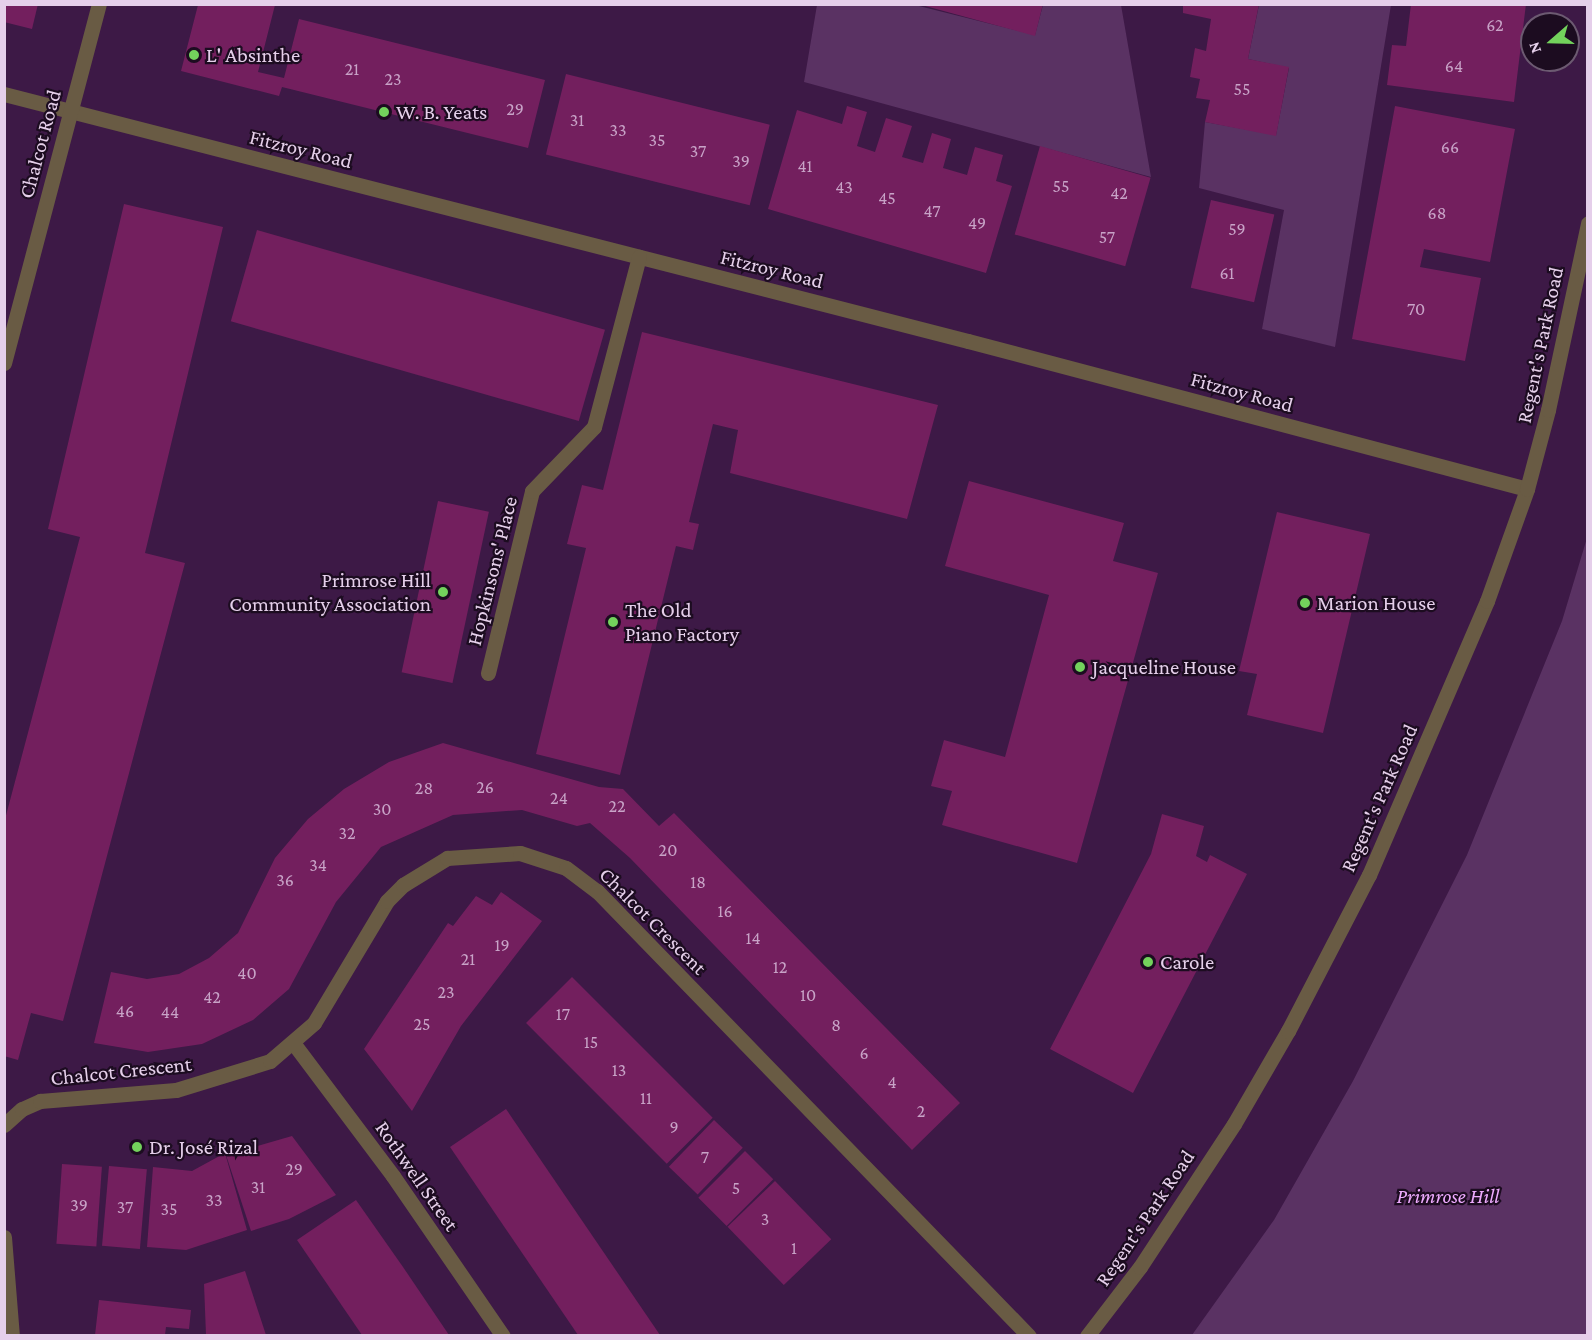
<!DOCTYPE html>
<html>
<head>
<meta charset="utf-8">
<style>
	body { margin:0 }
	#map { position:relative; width:1592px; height:1340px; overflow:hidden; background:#3d1946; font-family:"Crimson Pro",serif }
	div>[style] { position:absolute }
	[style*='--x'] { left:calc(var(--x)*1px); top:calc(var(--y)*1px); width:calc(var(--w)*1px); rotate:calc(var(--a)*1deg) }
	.green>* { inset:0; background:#5a3263 }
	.building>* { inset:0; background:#731f5e; transform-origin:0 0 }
	.minor>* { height:15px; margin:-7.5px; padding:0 7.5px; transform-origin:7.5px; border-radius:7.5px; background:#695b44 }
	.tertiary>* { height:15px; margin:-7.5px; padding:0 7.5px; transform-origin:7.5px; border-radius:7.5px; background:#695b44 }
	.dots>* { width:16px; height:16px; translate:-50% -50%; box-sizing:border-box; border:3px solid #1c0c20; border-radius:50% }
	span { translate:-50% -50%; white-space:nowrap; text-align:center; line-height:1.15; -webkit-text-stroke:4.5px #1c0c20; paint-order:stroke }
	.number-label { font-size:18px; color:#c8a3c7 }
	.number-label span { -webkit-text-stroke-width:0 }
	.poi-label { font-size:21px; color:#e5cfea }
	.left { translate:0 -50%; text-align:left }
	.right { translate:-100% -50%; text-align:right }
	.street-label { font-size:21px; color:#e5cfea }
	.park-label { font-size:21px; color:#efabff; font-style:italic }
	.frame { position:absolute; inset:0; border:6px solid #e5cfea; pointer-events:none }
	.north { position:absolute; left:1520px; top:12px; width:60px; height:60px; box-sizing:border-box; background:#1c0c20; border:2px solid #6c5a71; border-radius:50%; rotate:250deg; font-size:16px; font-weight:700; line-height:24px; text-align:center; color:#e5cfea }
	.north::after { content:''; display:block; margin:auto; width:21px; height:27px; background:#73d25c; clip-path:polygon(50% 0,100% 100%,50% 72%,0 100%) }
</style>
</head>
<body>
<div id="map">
	<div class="green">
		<div style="clip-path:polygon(817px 5px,915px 5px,1035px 35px,1043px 5px,1121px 5px,1151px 177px,804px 82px)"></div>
		<div style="clip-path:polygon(1259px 5px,1391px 5px,1335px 347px,1262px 329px,1284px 210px,1199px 188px,1205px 122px,1276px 135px,1289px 68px,1248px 59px)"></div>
		<div style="clip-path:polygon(1587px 538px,1587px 1335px,1192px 1335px,1274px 1220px,1353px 1081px,1467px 855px,1562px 621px)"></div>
	</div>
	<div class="building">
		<div style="clip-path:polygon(4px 4px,38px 4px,32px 29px,4px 22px)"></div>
		<div style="clip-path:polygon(918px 4px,1043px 4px,1035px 36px)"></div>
		<div style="clip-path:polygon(1183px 4px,1259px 4px,1248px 59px,1289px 67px,1276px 136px,1205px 122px,1210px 100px,1196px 98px,1200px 79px,1190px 77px,1195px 48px,1206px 51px,1211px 19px,1183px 13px)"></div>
		<div style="clip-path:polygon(1411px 4px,1526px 4px,1514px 102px,1387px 85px,1392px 45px,1406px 46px)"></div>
		<div style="clip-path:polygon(198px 5px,275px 5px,258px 72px,284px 78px,299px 19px,545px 80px,528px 148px,282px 87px,279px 96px,181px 71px)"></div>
		<div style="left:566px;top:74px;width:210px;height:83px;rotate:14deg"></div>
		<div style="clip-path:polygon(847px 106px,867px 112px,857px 146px,875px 152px,886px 118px,912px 126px,902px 157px,923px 163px,932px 133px,951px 139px,943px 168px,967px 175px,975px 147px,1003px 155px,996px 181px,1012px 186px,986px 273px,768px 209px,797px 110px,842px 124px)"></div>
		<div style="clip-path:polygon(1395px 106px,1515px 129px,1490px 262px,1424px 249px,1420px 267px,1481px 278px,1465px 361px,1352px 339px)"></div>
		<div style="left:1040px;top:146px;width:115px;height:92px;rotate:16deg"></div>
		<div style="left:1211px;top:200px;width:65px;height:90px;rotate:13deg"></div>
		<div style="clip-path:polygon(124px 204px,223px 227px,145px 553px,185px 563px,63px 1021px,31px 1013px,18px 1060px,4px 1056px,4px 823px,80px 537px,48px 529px)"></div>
		<div style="left:257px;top:230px;width:362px;height:95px;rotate:16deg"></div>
		<div style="clip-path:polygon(642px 332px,938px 405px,907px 519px,730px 473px,738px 430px,713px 424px,689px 522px,699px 524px,693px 550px,676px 546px,620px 775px,536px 754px,586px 548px,567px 544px,582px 485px,603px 490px)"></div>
		<div style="clip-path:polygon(969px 481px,1124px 523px,1113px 561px,1158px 573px,1077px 863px,942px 825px,952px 791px,931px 786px,944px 740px,1005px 757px,1049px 595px,945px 566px)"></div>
		<div style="left:438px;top:501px;width:52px;height:175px;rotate:12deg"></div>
		<div style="clip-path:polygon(1277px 512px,1370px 534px,1323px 733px,1247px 715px,1257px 674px,1239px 671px)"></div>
		<div style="clip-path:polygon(443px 743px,599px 787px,623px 789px,659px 826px,674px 813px,960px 1103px,912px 1150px,630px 858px,590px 823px,577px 826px,522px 810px,453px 815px,381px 847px,336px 902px,289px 989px,253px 1020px,202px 1044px,148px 1052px,94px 1043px,111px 972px,147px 979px,179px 974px,209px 958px,238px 933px,275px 858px,308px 819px,344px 789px,389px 762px)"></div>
		<div style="clip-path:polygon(1162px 814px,1204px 826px,1196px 856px,1207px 862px,1210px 855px,1247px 874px,1133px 1093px,1050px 1049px,1151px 854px)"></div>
		<div style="clip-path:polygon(501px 892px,542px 921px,461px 1026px,412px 1111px,364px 1049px,448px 923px,453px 926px,476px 896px,492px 905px)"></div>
		<div style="left:572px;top:977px;width:199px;height:65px;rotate:45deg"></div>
		<div style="clip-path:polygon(506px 1109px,660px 1335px,578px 1335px,450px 1147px)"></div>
		<div style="left:714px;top:1120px;width:40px;height:65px;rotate:44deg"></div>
		<div style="clip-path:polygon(292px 1136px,336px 1195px,289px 1219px,251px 1231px,226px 1155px)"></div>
		<div style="left:745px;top:1151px;width:40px;height:66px;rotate:45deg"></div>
		<div style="clip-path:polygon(225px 1153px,247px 1230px,186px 1250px,147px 1247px,153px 1167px,192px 1171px)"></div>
		<div style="left:62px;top:1164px;width:40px;height:80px;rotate:4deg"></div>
		<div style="left:109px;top:1166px;width:38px;height:80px;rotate:5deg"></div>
		<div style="left:775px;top:1181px;width:81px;height:66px;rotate:46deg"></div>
		<div style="clip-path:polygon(356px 1200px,403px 1267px,449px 1335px,362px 1335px,297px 1240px)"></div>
		<div style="clip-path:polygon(245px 1271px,266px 1335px,206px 1335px,204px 1284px)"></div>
		<div style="clip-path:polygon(99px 1300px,191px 1310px,189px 1329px,166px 1327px,165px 1335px,95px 1335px)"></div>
	</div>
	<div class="minor">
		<div style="--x:4;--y:94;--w:995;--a:14.37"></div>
		<div style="--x:968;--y:341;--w:578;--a:14.83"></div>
		<div style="--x:4;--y:363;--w:371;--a:-75.2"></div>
		<div style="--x:488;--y:673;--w:187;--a:-76.4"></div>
		<div style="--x:532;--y:491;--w:89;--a:-45.9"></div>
		<div style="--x:594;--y:427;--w:176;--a:-75.2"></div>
		<div style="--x:294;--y:1044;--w:165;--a:53.1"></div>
		<div style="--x:393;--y:1176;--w:194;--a:55.5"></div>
		<div style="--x:4;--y:1125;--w:24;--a:-42"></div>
		<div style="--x:22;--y:1109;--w:20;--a:-24"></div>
		<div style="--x:40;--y:1101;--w:136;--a:-4.6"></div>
		<div style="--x:176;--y:1090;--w:98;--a:-17.1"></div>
		<div style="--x:270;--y:1061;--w:58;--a:-40.8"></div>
		<div style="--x:314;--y:1023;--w:142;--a:-59.1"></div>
		<div style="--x:387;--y:901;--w:23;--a:-45"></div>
		<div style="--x:403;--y:885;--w:52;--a:-31.5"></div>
		<div style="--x:447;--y:858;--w:73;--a:-3.9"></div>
		<div style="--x:520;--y:853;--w:48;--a:18.1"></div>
		<div style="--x:566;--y:868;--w:39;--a:37"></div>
		<div style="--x:597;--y:891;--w:620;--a:45.85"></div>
		<div style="--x:4;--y:1237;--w:99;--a:85.4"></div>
	</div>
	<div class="tertiary">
		<div style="--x:1087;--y:1336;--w:87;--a:-52.5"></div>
		<div style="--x:1140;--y:1267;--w:171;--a:-56.7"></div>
		<div style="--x:1234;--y:1124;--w:108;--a:-59.9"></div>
		<div style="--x:1288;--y:1031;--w:176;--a:-62.6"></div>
		<div style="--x:1369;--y:875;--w:298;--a:-66.7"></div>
		<div style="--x:1487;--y:601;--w:119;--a:-70.3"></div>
		<div style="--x:1527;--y:489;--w:82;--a:-75.1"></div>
		<div style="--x:1548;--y:410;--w:191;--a:-77.9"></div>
	</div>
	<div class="dots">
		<div style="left:194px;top:55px;background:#73d25c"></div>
		<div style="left:384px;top:112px;background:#73d25c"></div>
		<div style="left:443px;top:592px;background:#73d25c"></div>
		<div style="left:1305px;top:603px;background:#73d25c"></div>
		<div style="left:613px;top:622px;background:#73d25c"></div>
		<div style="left:1080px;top:667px;background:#73d25c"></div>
		<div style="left:1148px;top:962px;background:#73d25c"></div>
		<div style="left:137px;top:1147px;background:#73d25c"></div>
	</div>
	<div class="number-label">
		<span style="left:1495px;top:25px">62</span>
		<span style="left:1454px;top:66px">64</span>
		<span style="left:352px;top:69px">21</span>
		<span style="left:393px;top:79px">23</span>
		<span style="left:1242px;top:89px">55</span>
		<span style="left:515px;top:109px">29</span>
		<span style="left:577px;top:120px">31</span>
		<span style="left:618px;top:130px">33</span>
		<span style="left:657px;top:140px">35</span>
		<span style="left:1450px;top:147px">66</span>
		<span style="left:698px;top:151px">37</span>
		<span style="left:741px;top:161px">39</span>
		<span style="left:805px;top:166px">41</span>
		<span style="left:1061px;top:186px">55</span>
		<span style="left:844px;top:187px">43</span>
		<span style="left:1119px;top:193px">42</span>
		<span style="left:887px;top:198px">45</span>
		<span style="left:932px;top:211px">47</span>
		<span style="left:1437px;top:213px">68</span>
		<span style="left:977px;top:223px">49</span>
		<span style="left:1237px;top:229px">59</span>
		<span style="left:1107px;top:237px">57</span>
		<span style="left:1227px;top:273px">61</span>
		<span style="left:1416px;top:309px">70</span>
		<span style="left:485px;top:787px">26</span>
		<span style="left:424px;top:788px">28</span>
		<span style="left:559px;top:798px">24</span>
		<span style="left:617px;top:806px">22</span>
		<span style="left:382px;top:809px">30</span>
		<span style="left:347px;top:833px">32</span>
		<span style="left:668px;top:850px">20</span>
		<span style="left:318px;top:865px">34</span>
		<span style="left:285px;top:880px">36</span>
		<span style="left:698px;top:882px">18</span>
		<span style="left:725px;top:911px">16</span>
		<span style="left:753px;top:938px">14</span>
		<span style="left:502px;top:945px">19</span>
		<span style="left:468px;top:959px">21</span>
		<span style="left:780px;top:967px">12</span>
		<span style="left:247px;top:973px">40</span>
		<span style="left:446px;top:992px">23</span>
		<span style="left:808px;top:995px">10</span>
		<span style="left:212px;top:997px">42</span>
		<span style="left:125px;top:1011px">46</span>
		<span style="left:170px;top:1012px">44</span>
		<span style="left:563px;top:1014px">17</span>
		<span style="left:422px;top:1024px">25</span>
		<span style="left:836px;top:1025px">8</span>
		<span style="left:591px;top:1042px">15</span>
		<span style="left:864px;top:1053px">6</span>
		<span style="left:619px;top:1070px">13</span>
		<span style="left:892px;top:1082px">4</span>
		<span style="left:646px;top:1098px">11</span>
		<span style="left:921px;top:1111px">2</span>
		<span style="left:674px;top:1127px">9</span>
		<span style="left:705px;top:1157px">7</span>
		<span style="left:294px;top:1169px">29</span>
		<span style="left:258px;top:1187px">31</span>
		<span style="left:736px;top:1188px">5</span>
		<span style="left:214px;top:1200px">33</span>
		<span style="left:79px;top:1205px">39</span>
		<span style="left:125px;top:1207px">37</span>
		<span style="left:169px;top:1209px">35</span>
		<span style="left:765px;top:1219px">3</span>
		<span style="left:794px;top:1248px">1</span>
	</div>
	<div class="poi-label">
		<span class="left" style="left:206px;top:55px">L' Absinthe</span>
		<span class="left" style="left:396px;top:112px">W. B. Yeats</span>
		<span class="right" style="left:431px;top:592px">Primrose Hill<br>Community Association</span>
		<span class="left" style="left:1317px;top:603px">Marion House</span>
		<span class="left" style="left:625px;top:622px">The Old<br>Piano Factory</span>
		<span class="left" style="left:1092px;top:667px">Jacqueline House</span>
		<span class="left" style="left:1160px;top:962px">Carole</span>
		<span class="left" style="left:149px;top:1147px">Dr. José Rizal</span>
	</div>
	<div class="street-label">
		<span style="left:40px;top:144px;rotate:-75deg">Chalcot Road</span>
		<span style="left:301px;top:149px;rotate:14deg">Fitzroy Road</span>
		<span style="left:772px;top:269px;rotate:14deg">Fitzroy Road</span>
		<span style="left:1540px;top:345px;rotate:-78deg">Regent's Park Road</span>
		<span style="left:1242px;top:392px;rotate:15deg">Fitzroy Road</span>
		<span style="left:492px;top:571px;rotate:-76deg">Hopkinsons' Place</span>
		<span style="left:1379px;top:798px;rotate:-66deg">Regent's Park Road</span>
		<span style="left:653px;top:921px;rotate:45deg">Chalcot Crescent</span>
		<span style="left:121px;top:1071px;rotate:-6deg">Chalcot Crescent</span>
		<span style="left:417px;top:1176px;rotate:55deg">Rothwell Street</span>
		<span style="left:1145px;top:1218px;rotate:-56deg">Regent's Park Road</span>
	</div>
	<div class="park-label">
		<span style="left:1448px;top:1196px">Primrose Hill</span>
	</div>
	<div class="frame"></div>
	<div class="north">N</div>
</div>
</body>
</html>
